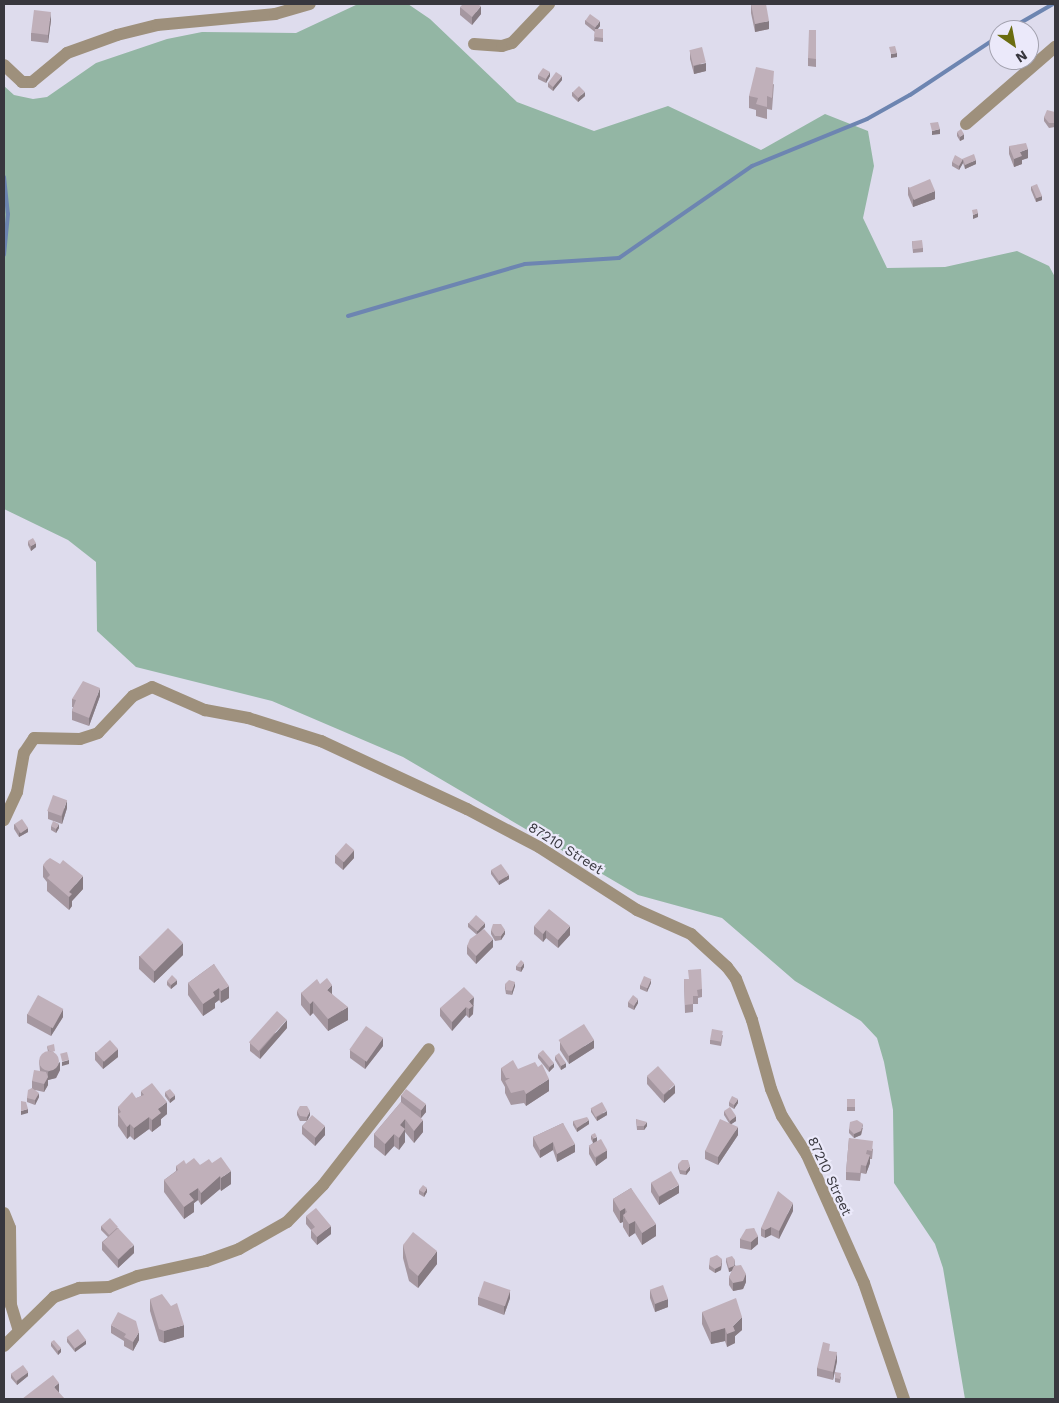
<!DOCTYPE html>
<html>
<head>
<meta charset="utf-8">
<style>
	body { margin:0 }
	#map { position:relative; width:1059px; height:1403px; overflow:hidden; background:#dedced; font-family:"Work Sans",sans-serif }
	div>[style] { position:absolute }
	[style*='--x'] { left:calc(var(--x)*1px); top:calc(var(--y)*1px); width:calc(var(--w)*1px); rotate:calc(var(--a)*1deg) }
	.green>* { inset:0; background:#93b6a4 }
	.stream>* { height:4px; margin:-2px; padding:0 2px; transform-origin:2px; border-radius:2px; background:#6d85b1 }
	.minor>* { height:12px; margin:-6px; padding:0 6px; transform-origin:6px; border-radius:6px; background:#9e907c }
	.wall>* { inset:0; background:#a597a0; transform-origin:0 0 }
	.shaded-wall>* { inset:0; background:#867b82 }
	.building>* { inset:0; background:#c0b0ba; transform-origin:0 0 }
	.round { border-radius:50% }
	span { translate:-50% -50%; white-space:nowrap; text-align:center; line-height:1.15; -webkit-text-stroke:4.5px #ebe9fa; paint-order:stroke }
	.street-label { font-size:14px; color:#38373e }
	.frame { position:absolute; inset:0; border:5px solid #38373e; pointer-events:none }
	.north { position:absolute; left:989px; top:20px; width:50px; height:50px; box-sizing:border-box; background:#ebe9fa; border:1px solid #a3a2af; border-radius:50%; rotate:147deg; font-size:14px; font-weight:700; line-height:20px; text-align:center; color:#38373e }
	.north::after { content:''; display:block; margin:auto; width:18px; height:22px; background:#6b6d10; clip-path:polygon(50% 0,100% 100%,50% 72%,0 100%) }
</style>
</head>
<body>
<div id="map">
	<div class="green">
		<div style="clip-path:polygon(358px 4px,408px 4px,430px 19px,517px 102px,594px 131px,668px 106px,761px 150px,825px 114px,868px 131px,874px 166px,863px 218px,887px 268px,945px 267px,1017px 251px,1049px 266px,1055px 277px,1055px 1399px,965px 1399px,943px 1268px,935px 1244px,894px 1183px,893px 1110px,884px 1062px,877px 1038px,861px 1021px,795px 981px,722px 918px,638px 895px,403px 757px,272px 701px,136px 667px,97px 631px,96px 562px,68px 540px,4px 509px,4px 86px,14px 95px,33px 99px,47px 97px,96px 63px,167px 39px,202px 32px,296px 33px)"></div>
	</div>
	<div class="stream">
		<div style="--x:1008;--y:30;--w:52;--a:-30"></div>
		<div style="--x:4;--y:177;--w:37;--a:84"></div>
		<div style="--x:8;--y:214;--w:41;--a:95.6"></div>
		<div style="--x:348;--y:316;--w:184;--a:-16.4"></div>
		<div style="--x:525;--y:264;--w:94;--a:-3.7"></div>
		<div style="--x:619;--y:258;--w:162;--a:-34.7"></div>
		<div style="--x:752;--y:166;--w:124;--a:-22.2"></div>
		<div style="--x:867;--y:119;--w:49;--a:-29.2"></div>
		<div style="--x:910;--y:95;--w:107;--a:-33.5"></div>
	</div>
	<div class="minor">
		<div style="--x:474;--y:44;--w:28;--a:4"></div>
		<div style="--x:502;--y:46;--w:10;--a:-17"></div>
		<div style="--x:512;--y:43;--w:54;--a:-46.5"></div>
		<div style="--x:4;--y:65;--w:25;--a:43"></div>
		<div style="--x:22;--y:82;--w:10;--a:0"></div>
		<div style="--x:32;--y:82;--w:45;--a:-39.6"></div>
		<div style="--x:67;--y:53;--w:53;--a:-19.8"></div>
		<div style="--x:117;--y:35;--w:41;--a:-14"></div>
		<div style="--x:157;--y:25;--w:119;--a:-5.3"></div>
		<div style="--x:275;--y:14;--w:36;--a:-16"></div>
		<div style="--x:966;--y:124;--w:118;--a:-40.9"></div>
		<div style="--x:4;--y:820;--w:31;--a:-65"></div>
		<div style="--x:17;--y:792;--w:40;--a:-80"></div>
		<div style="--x:24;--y:753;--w:18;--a:-56"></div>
		<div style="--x:34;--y:738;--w:46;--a:1.2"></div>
		<div style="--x:80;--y:739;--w:19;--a:-18"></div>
		<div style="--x:98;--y:733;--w:51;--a:-46.6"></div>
		<div style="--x:133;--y:696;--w:21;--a:-25"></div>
		<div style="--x:152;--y:687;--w:58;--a:23.5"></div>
		<div style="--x:205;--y:710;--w:44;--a:10.5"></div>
		<div style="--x:248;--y:718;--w:77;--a:17.5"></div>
		<div style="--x:321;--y:741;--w:161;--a:25"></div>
		<div style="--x:467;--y:809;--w:81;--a:27.8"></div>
		<div style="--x:539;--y:847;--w:117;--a:32.7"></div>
		<div style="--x:637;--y:910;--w:59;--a:24"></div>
		<div style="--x:691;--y:934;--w:49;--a:42.5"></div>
		<div style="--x:727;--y:967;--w:15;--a:53"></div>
		<div style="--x:736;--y:979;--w:44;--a:68.7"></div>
		<div style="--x:752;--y:1020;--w:72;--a:74.6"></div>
		<div style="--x:771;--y:1089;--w:29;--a:68"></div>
		<div style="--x:782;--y:1116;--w:46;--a:57.3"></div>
		<div style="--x:807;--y:1155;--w:140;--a:66"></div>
		<div style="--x:864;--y:1283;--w:123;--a:71"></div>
		<div style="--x:4;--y:1213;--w:16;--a:68"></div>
		<div style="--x:10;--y:1228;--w:77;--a:89.3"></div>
		<div style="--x:11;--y:1305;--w:24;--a:73"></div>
		<div style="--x:4;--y:1346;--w:70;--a:-44.4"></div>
		<div style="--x:54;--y:1297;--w:27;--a:-20"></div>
		<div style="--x:79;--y:1288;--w:30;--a:-2"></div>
		<div style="--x:109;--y:1287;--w:30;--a:-21"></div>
		<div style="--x:137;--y:1276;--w:71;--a:-12.3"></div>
		<div style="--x:206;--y:1261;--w:35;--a:-20"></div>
		<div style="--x:239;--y:1249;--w:55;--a:-29.4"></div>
		<div style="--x:287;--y:1222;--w:52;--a:-45.8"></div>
		<div style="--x:323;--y:1185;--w:172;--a:-52.1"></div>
	</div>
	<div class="wall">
		<div style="clip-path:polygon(751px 4px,769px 29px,755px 32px,751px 13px)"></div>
		<div style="clip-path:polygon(460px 7px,481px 14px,472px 25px,460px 15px)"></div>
		<div style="clip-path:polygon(51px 20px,48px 43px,31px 41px,31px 33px)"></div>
		<div style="clip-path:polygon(585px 20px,600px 26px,598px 29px,603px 33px,603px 42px,594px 41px,595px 32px,585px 24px)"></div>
		<div style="clip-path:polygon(816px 30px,816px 67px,808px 66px,808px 58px)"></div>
		<div style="clip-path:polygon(690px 51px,706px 71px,694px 74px,690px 59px)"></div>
		<div style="clip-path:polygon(1017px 60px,1026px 60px,1026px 64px,1021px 66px,1017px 62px)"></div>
		<div style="clip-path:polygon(538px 75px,550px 76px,546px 83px,538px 79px)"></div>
		<div style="clip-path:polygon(562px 80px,553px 91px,548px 87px,548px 83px)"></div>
		<div style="clip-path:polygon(774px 84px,772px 110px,767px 109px,767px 119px,756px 116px,756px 110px,749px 108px,749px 96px)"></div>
		<div style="clip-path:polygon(572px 92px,585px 96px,578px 102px,572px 96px)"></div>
		<div style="clip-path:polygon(1055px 112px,1055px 127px,1049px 128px,1044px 121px,1044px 117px)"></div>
		<div style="clip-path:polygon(957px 132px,964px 139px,960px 141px,957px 136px)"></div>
		<div style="clip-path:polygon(1009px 146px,1028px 158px,1022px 160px,1022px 164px,1014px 167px,1009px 154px)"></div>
		<div style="clip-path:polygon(962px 159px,976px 164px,965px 169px,963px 163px,959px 170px,952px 166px,952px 162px)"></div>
		<div style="clip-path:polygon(1031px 186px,1042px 200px,1036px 202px,1031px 190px)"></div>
		<div style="clip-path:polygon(908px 187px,935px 199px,913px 207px,908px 195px)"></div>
		<div style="clip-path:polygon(912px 241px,923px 248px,923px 252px,913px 253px)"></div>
		<div style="clip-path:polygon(28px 541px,36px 547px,31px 551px,28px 545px)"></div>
		<div style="clip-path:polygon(100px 696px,89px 726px,72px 720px,72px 711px,73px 707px,72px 707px,72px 699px)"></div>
		<div style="clip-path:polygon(67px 808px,62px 824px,48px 819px,48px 811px)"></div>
		<div style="clip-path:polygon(14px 824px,28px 832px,19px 837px,14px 829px)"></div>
		<div style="clip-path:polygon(51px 826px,59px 828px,56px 833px,51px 830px)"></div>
		<div style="clip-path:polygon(335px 855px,354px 858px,343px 870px,335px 863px)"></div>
		<div style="clip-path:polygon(43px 865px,83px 889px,72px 901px,72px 906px,69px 910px,47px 891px,47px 882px,43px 877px)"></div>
		<div style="clip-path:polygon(491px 870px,509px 879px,499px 885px,491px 874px)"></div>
		<div style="clip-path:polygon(468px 923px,485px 927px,480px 932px,493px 947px,476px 964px,467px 954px,467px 946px,477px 935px,468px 927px)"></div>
		<div style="clip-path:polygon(534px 926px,570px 935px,558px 948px,546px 938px,543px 942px,534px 934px)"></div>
		<div style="clip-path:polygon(491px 930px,505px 934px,501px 940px,495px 941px,491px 934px)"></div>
		<div style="clip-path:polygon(183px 955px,154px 983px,139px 969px,139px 956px)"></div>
		<div style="clip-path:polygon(214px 964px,229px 998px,221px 1003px,219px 1000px,215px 1003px,215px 1008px,203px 1016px,188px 995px,188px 983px)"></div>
		<div style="clip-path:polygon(516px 966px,524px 967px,521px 972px,516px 970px)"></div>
		<div style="clip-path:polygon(684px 979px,702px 989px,702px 997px,698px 998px,698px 1004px,693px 1004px,693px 1012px,685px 1013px)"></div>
		<div style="clip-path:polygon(167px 981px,177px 984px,171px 989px,167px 985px)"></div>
		<div style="clip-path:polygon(651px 983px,647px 992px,640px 989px,640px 985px)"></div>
		<div style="clip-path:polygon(320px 984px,332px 994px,348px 1020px,328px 1031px,313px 1013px,310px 1016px,301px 1005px,301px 993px)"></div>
		<div style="clip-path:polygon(505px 984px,515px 986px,512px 995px,506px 994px,505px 988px)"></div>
		<div style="clip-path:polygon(628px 1002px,638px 1003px,634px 1010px,628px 1007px)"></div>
		<div style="clip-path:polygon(474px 1005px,473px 1006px,473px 1014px,469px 1018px,466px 1015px,452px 1031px,440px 1016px,440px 1008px)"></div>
		<div style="clip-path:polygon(27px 1014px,63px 1017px,51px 1036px,27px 1023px)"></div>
		<div style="clip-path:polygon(287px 1028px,260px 1059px,250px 1051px,250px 1043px)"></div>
		<div style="clip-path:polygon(723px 1035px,721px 1046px,710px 1044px,710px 1040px)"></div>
		<div style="clip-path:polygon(560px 1042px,594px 1048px,569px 1064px,560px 1050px)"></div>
		<div style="clip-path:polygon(47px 1046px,55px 1054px,60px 1070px,56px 1078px,48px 1080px,48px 1085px,44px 1092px,35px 1090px,39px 1097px,35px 1105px,27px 1102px,27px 1098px,32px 1088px,32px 1081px,40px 1071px,39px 1061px,48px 1052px)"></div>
		<div style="clip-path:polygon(383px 1046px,365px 1069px,350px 1058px,350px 1050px)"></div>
		<div style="clip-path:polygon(95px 1052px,118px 1057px,103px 1069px,95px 1060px)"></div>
		<div style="clip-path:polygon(538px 1054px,554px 1067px,549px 1072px,538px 1058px)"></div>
		<div style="clip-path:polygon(555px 1056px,566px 1067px,561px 1070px,555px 1060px)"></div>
		<div style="clip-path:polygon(501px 1068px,518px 1069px,549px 1091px,526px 1106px,524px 1103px,511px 1105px,505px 1093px,505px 1087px,501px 1080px)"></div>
		<div style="clip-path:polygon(647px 1076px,675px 1093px,664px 1103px,647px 1084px)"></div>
		<div style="clip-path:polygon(141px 1091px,167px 1114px,161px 1119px,161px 1125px,152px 1132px,149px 1129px,134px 1140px,130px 1136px,127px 1139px,118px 1126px,118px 1107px,141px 1096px)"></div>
		<div style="clip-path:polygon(165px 1092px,175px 1099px,170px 1103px,165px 1096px)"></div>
		<div style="clip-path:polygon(401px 1095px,426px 1112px,421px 1118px,423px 1132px,414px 1143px,405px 1132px,405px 1142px,399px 1150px,394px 1146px,385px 1156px,374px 1147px,374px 1134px,401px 1102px)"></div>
		<div style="left:847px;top:1099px;width:8px;height:12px"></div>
		<div style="clip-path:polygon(729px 1102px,738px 1103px,734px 1109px,729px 1106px)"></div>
		<div style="clip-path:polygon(591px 1108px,607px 1115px,597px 1121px,591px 1112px)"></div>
		<div style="clip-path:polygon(297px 1111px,310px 1115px,307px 1121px,325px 1135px,315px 1146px,302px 1134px,302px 1126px,307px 1121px,300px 1121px,297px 1115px)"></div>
		<div style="clip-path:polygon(724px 1111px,736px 1121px,731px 1124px,738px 1135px,718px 1165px,705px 1159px,705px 1151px,729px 1123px,724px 1115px)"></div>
		<div style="clip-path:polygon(636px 1119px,647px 1126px,644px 1130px,637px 1130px)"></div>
		<div style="clip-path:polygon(573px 1121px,589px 1124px,577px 1132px,573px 1125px)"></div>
		<div style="clip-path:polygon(563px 1123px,575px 1152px,557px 1162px,553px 1150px,540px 1158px,533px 1146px,533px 1137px)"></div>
		<div style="clip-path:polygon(863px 1128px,861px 1135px,854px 1138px,849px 1133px,849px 1129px)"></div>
		<div style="clip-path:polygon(591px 1135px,597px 1141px,607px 1158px,596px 1166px,589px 1154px,589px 1146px,593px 1143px,591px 1139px)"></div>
		<div style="clip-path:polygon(849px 1138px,873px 1149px,872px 1159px,870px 1159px,870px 1163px,866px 1174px,861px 1173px,860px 1181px,846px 1180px,846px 1172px)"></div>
		<div style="clip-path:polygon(212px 1163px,231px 1184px,221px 1191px,220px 1189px,201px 1205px,198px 1200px,194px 1203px,194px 1212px,184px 1219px,164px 1192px,164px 1180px,176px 1171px,176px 1166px,186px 1164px,200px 1165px)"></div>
		<div style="clip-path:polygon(678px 1164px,690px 1170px,686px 1175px,680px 1174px,678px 1168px)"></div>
		<div style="clip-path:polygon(651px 1183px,679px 1193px,659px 1205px,651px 1192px)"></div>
		<div style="clip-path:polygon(631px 1188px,656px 1236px,642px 1245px,635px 1233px,629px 1237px,623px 1227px,623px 1222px,620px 1223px,613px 1211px,613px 1199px)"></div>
		<div style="clip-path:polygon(419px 1190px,427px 1192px,424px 1197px,419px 1194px)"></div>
		<div style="clip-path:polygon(793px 1211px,779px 1239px,771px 1235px,765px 1238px,761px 1236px,761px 1228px)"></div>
		<div style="clip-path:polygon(306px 1216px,331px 1234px,317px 1245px,311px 1238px,311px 1230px,306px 1224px)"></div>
		<div style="clip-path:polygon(101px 1226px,118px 1228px,134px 1253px,118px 1268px,102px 1250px,102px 1242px,108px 1237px,101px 1230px)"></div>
		<div style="clip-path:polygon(754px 1228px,758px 1244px,751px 1250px,740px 1248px,740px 1239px)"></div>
		<div style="clip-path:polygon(403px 1245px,437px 1264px,418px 1288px,409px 1281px,403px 1258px)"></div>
		<div style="clip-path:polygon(726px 1258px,735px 1265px,746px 1282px,743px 1289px,733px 1291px,729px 1285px,729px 1277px,732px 1271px,729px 1272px,726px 1262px)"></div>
		<div style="clip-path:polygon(722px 1263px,721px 1270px,715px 1273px,709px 1269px,709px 1265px)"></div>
		<div style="clip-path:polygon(650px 1290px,668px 1307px,655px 1312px,650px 1298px)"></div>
		<div style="clip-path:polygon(478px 1297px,510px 1298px,504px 1315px,478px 1305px)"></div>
		<div style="clip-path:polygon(150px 1299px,184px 1337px,164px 1343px,159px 1341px,150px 1311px)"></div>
		<div style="clip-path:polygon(702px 1312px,742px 1330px,735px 1336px,735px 1343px,727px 1347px,725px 1341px,711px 1344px,702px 1324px)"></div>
		<div style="clip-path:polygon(111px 1325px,139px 1340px,133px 1351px,124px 1346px,124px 1341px,111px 1333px)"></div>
		<div style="clip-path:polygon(67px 1338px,86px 1344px,75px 1352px,67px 1342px)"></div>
		<div style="clip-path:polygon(51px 1342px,61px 1352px,58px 1355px,51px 1346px)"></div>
		<div style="clip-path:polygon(830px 1351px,837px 1361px,833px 1380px,817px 1376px,817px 1368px)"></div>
		<div style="clip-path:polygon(835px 1372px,841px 1377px,840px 1383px,835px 1382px)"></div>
		<div style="clip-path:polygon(11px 1374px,28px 1376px,17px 1385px,11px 1378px)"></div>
	</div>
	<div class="shaded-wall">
		<div style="clip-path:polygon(481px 6px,481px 14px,472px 25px,472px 17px)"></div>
		<div style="clip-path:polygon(51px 12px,51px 20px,48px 43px,48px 35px)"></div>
		<div style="clip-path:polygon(600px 21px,600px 26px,595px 32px,595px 28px)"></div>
		<div style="clip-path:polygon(769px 21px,769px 29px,755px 32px,755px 24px)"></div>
		<div style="clip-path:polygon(897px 53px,897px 57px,891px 58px,891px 54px)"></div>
		<div style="clip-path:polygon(1025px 60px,1026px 60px,1026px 64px,1021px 66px,1021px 62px)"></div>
		<div style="clip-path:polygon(706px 63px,706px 71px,694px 74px,694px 66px)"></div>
		<div style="clip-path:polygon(550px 72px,550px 76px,546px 83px,546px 79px)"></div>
		<div style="clip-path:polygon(562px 76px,562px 80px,553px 91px,553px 87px)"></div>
		<div style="clip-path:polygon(585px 92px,585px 96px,578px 102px,578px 98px)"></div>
		<div style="clip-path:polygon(940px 129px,940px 134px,932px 135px,932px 131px)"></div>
		<div style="clip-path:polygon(964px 134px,964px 139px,960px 141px,960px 137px)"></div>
		<div style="clip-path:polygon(1028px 149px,1028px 158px,1022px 160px,1022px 164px,1014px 167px,1014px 159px,1020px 152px)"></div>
		<div style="clip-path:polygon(963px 159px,963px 163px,959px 170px,959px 166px)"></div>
		<div style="clip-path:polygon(976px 160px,976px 164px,965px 169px,965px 165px)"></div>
		<div style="clip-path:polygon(935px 191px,935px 199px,913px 207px,913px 199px)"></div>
		<div style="clip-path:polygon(1042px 196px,1042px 200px,1036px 202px,1036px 198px)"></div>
		<div style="clip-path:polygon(978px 213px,978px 217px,973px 219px,973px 215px)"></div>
		<div style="clip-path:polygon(36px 543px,36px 547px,31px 551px,31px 546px)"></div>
		<div style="clip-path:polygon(100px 688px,100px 696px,89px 726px,89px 718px)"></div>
		<div style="clip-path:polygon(67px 800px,67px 808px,62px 824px,62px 816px)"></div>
		<div style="clip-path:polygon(59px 824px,59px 828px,56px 833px,56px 829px)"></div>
		<div style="clip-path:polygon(28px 828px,28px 832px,19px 837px,19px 833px)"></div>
		<div style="clip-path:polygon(354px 850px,354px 858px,343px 870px,343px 862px)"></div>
		<div style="clip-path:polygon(509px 875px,509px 879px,499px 885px,499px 881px)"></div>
		<div style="clip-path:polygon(83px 876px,83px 889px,72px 901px,72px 906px,69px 910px,69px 892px)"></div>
		<div style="clip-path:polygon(485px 923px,485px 927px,477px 935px,477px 931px)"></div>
		<div style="clip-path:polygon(570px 926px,570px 935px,558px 948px,558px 940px)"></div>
		<div style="clip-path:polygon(505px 930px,505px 934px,501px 940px,501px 936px)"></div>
		<div style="clip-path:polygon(546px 930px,546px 938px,543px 942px,543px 934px)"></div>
		<div style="clip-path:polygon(493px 939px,493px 947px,476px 964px,476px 956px)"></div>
		<div style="clip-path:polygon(183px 943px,183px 955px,154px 983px,154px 971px)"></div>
		<div style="clip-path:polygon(524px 963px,524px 967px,521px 972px,521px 967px)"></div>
		<div style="clip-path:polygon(651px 979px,651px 983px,647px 992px,647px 988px)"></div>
		<div style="clip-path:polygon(177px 980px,177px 984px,171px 989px,171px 985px)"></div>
		<div style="clip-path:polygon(515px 982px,515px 986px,512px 995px,512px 991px)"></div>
		<div style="clip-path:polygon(332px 985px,332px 997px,327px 990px)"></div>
		<div style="clip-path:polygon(229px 986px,229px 998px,221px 1003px,221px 991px)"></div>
		<div style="clip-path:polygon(219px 988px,219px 1000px,215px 1003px,215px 1008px,203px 1016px,203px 1004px,213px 992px)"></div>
		<div style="clip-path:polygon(474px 997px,473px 1014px,469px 1018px,469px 1001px)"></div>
		<div style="clip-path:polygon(638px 999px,638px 1003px,634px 1010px,634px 1006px)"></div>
		<div style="clip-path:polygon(313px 1001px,313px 1013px,310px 1016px,310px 1004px)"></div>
		<div style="clip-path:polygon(348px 1007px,348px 1020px,328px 1031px,328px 1019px)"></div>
		<div style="clip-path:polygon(466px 1007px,466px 1015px,452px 1031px,452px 1022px)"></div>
		<div style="clip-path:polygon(63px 1009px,63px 1017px,51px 1036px,51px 1028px)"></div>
		<div style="clip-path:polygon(287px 1020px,287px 1028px,260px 1059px,260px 1051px)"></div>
		<div style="clip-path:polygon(383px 1038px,383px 1046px,365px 1069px,365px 1061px)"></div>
		<div style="clip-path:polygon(594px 1040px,594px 1048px,569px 1064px,569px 1056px)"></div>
		<div style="clip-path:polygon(118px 1049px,118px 1057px,103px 1069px,103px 1061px)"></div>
		<div style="clip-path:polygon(69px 1060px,69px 1064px,62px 1066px,62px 1062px)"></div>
		<div style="clip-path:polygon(60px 1062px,60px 1070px,56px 1078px,48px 1080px,48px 1072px)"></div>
		<div style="clip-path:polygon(554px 1063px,554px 1067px,549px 1072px,549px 1068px)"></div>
		<div style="clip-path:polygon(566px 1063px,566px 1067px,561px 1070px,561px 1066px)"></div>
		<div style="clip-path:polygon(48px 1077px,48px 1085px,44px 1092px,44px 1084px)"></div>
		<div style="clip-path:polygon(549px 1079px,549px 1091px,526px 1106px,526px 1094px)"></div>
		<div style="clip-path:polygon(675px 1085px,675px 1093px,664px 1103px,664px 1095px)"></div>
		<div style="clip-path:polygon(39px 1093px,39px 1097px,35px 1105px,35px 1100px)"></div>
		<div style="clip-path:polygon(175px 1095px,175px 1099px,170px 1103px,170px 1099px)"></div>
		<div style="clip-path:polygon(738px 1099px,738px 1103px,734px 1109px,734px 1105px)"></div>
		<div style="clip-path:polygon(167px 1102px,167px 1114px,161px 1119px,161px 1125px,152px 1132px,152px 1120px,158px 1109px)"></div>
		<div style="clip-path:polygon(426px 1104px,426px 1112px,421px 1118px,421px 1110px)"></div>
		<div style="clip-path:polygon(28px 1109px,28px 1113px,21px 1115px,21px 1111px)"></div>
		<div style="clip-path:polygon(310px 1111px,310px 1115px,307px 1121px,307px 1117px)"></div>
		<div style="clip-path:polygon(607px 1111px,607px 1115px,597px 1121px,597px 1117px)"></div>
		<div style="clip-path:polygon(736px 1116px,736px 1121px,730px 1125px,730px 1121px)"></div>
		<div style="clip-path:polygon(149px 1117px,149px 1129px,134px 1140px,134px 1128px)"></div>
		<div style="clip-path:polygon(405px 1119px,405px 1142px,399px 1150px,399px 1138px,400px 1125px)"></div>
		<div style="clip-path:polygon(423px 1120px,423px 1132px,414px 1143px,414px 1131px)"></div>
		<div style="clip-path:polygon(589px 1120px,589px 1124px,577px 1132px,577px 1128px)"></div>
		<div style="clip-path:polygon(647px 1122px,647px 1126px,644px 1130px,644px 1126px)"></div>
		<div style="clip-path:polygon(130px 1124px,130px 1136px,127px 1139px,127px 1127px)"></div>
		<div style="clip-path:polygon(863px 1124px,861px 1135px,854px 1138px,854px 1134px)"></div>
		<div style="clip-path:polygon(325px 1126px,325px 1135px,315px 1146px,315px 1138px)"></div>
		<div style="clip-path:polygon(738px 1127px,738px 1135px,718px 1165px,718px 1157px)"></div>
		<div style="clip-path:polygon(394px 1134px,394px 1146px,385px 1156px,385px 1144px)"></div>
		<div style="clip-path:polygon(597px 1137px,597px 1141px,593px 1143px,593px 1139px)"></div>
		<div style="clip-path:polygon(553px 1142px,553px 1150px,540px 1158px,540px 1150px)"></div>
		<div style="clip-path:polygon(575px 1144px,575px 1152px,557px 1162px,557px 1154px)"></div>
		<div style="clip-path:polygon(607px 1150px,607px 1158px,596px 1166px,596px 1158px)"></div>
		<div style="clip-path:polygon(870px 1155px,870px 1163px,866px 1174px,866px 1166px)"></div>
		<div style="clip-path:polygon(690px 1166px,690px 1170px,686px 1175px,686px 1171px)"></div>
		<div style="clip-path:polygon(231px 1171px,231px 1184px,221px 1191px,221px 1178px)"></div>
		<div style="clip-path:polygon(220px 1176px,220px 1189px,201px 1205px,201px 1193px)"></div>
		<div style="clip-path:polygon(679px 1185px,679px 1193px,659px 1205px,659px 1197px)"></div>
		<div style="clip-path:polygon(198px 1188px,198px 1200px,194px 1203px,194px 1212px,184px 1219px,184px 1207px,189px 1194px)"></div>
		<div style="clip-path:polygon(427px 1188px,427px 1192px,424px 1197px,424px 1193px)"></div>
		<div style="clip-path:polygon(793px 1203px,793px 1211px,779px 1239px,779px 1231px)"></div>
		<div style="clip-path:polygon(625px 1208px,625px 1218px,623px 1215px,623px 1222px,620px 1223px,620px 1211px)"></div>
		<div style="clip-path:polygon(635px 1221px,635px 1233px,629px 1237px,629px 1224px)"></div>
		<div style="clip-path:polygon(656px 1224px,656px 1236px,642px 1245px,642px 1233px)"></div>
		<div style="clip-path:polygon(331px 1226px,331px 1234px,317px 1245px,317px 1237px)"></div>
		<div style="clip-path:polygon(771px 1227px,771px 1235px,765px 1238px,765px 1230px)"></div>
		<div style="clip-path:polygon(758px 1236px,758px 1244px,751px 1250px,751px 1242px)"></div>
		<div style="clip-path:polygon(134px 1245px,134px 1253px,118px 1268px,118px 1260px)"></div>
		<div style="clip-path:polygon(437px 1251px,437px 1264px,418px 1288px,418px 1276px)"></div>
		<div style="clip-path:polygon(722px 1259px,721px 1270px,715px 1273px,715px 1269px)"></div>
		<div style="clip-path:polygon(735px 1260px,734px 1270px,729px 1272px,729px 1268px)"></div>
		<div style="clip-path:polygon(746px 1274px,746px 1282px,743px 1289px,733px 1291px,733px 1283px)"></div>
		<div style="clip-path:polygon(510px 1290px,510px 1298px,504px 1315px,504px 1306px)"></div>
		<div style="clip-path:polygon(668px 1299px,668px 1307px,655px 1312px,655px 1303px)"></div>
		<div style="clip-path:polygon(742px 1317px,742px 1330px,735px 1336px,735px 1343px,727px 1347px,727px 1334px,733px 1326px)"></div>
		<div style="clip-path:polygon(184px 1325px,184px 1337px,164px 1343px,164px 1331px)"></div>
		<div style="clip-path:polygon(725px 1328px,725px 1341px,711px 1344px,711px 1332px)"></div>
		<div style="clip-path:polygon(139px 1332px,139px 1340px,133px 1351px,133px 1342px)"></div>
		<div style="clip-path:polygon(86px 1340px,86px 1344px,75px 1352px,75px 1348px)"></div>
		<div style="clip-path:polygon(61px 1348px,61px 1352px,58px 1355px,58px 1351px)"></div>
		<div style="clip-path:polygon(837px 1352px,837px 1361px,833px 1380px,833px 1372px)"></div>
		<div style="clip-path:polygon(28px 1372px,28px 1376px,17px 1385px,17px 1381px)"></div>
		<div style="clip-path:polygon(59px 1383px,59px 1395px,54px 1387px)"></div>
	</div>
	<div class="building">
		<div style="clip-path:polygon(463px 4px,477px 4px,481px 6px,472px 17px,460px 7px)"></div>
		<div style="clip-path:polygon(751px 4px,766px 4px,769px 21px,755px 24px)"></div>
		<div style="left:34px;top:10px;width:17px;height:23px;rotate:7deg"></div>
		<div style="left:590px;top:14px;width:12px;height:8px;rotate:35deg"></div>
		<div style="clip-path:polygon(595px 29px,603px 29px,603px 38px,594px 37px)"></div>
		<div style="clip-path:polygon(809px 30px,816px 30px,816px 59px,808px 58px)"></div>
		<div style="clip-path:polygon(895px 46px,897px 53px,891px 54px,889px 47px)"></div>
		<div style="left:702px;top:47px;width:16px;height:13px;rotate:76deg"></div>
		<div style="clip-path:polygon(756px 67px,774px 71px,772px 98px,767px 96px,767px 107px,756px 104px,758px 98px,749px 96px)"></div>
		<div style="clip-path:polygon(543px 68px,550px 72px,546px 79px,538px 75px)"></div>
		<div style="clip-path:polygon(556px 72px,562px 76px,553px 87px,548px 83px)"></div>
		<div style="left:579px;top:86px;width:8px;height:9px;rotate:45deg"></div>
		<div style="clip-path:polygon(1047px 110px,1055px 112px,1055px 123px,1049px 123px,1044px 117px)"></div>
		<div style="clip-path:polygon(938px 122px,940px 129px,932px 131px,930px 123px)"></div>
		<div style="clip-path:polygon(961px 129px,964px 134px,960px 137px,957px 132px)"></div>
		<div style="clip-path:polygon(1026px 143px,1028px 149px,1020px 152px,1022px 156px,1014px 159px,1009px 146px)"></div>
		<div style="clip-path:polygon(974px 154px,976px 160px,965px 165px,963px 159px,959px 166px,952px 162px,955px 155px,962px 159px)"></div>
		<div style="left:930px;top:179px;width:13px;height:23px;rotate:67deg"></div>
		<div style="left:1037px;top:184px;width:13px;height:6px;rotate:67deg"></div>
		<div style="clip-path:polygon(977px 209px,978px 213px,973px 215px,972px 210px)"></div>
		<div style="left:922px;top:240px;width:8px;height:10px;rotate:83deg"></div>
		<div style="left:33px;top:538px;width:6px;height:6px;rotate:59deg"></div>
		<div style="clip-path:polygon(83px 681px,100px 688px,89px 718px,72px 711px,76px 700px,72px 699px)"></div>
		<div style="left:53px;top:795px;width:15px;height:17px;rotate:20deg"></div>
		<div style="left:22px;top:819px;width:11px;height:9px;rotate:56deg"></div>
		<div style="clip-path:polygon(53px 821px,59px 824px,56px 829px,51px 826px)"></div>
		<div style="left:346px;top:843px;width:11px;height:16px;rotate:41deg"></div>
		<div style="clip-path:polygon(50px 858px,60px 864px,63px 860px,83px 876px,69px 892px,72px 894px,69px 897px,47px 878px,50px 875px,43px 865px,46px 861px)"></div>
		<div style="clip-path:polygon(501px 864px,509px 875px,499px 881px,491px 870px)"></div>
		<div style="clip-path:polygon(549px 909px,570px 926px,558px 940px,546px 930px,543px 934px,534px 926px)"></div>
		<div style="left:476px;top:915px;width:12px;height:11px;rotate:42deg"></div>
		<div style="clip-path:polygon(493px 924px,501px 924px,505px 930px,501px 936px,495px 936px,491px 930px)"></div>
		<div style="left:168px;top:928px;width:21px;height:40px;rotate:45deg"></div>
		<div style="clip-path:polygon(484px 929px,493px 939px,476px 956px,467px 946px,470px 939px)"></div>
		<div style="clip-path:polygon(521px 960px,524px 963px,521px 967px,516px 966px)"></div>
		<div style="clip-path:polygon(214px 964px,229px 986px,221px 991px,219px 988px,213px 992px,215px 996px,203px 1004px,188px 983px)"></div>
		<div style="clip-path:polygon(701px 969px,702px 989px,697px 990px,698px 996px,693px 996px,693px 1004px,685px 1005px,684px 979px,689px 979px,688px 970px)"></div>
		<div style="clip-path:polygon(172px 975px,177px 980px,171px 985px,167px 981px)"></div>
		<div style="left:644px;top:976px;width:8px;height:10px;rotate:23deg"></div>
		<div style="clip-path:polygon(327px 978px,332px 985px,327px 990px,348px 1007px,328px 1019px,313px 1001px,310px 1004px,301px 993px,317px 979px,320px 984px)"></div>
		<div style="clip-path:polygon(509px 980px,515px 982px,512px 991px,506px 990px,505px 984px)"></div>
		<div style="clip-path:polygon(464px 987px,474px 997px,469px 1001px,473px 1006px,469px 1009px,466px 1007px,452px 1022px,440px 1008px)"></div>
		<div style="left:38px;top:995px;width:29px;height:22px;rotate:29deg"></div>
		<div style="clip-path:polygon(633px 995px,638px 999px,634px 1006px,628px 1002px)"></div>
		<div style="left:277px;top:1011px;width:13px;height:42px;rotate:42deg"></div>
		<div style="left:584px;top:1024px;width:19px;height:30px;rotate:58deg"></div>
		<div style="left:366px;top:1026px;width:21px;height:29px;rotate:35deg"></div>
		<div style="left:712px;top:1029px;width:11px;height:11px;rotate:10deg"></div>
		<div style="left:110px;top:1040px;width:12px;height:19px;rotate:48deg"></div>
		<div style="clip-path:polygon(54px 1044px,55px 1051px,52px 1052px,50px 1051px,49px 1051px,47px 1046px)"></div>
		<div style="left:543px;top:1050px;width:17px;height:6px;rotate:50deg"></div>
		<div class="round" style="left:39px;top:1051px;width:20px;height:20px"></div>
		<div style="left:67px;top:1052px;width:8px;height:7px;rotate:76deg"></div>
		<div style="clip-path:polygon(559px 1053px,566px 1063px,561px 1066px,555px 1056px)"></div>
		<div style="clip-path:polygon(513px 1060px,518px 1069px,535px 1062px,538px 1067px,542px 1064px,549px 1079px,526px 1094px,524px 1090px,511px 1093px,505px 1081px,510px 1078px,506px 1078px,501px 1068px)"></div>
		<div style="left:658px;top:1066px;width:25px;height:15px;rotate:48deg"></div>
		<div style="clip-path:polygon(34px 1070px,46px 1072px,48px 1077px,44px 1084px,32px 1081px)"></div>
		<div style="clip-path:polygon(152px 1083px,167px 1102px,158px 1109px,161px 1113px,152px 1120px,149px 1117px,134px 1128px,130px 1124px,127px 1127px,118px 1114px,121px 1112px,118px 1107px,132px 1092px,136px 1098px,144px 1095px,141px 1091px)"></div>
		<div style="clip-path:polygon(32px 1088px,39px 1093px,35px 1100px,27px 1098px,28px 1090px)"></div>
		<div style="clip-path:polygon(170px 1089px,175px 1095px,170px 1099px,165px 1092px)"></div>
		<div style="left:406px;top:1089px;width:25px;height:8px;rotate:37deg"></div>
		<div style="clip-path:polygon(732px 1096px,738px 1099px,734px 1105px,729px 1102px)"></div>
		<div style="left:847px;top:1099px;width:8px;height:8px"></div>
		<div style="clip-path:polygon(21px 1101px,26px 1102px,28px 1109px,21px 1111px)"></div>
		<div style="clip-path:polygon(401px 1102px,423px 1120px,414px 1131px,405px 1119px,400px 1125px,405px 1129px,399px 1138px,394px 1134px,385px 1144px,374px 1134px)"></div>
		<div style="left:602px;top:1102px;width:10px;height:13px;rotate:61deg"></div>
		<div style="clip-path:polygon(300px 1106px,307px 1106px,310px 1111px,307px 1117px,300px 1116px,297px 1111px)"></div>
		<div style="clip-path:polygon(730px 1107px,736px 1116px,730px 1121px,724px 1111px)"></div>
		<div style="left:312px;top:1115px;width:17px;height:15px;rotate:40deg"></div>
		<div style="clip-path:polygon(587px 1117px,589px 1120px,577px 1128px,573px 1121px)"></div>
		<div style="clip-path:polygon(636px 1119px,647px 1122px,644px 1126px,637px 1126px)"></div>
		<div style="clip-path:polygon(720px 1119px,738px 1127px,718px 1157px,705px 1151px)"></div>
		<div style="clip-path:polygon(857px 1120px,863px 1124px,861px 1131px,854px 1134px,849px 1129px,850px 1122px)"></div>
		<div style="clip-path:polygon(563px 1123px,575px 1144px,557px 1154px,553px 1142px,540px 1150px,533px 1137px)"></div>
		<div style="left:595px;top:1133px;width:4px;height:4px;rotate:63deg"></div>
		<div style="clip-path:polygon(849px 1138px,873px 1141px,872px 1151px,867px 1150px,866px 1154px,870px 1155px,866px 1166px,861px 1165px,860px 1173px,846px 1172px)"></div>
		<div style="left:601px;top:1139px;width:13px;height:14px;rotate:61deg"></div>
		<div style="clip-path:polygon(221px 1157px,231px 1171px,221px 1178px,220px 1176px,201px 1193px,198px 1188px,189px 1194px,194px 1200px,184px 1207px,164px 1180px,178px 1170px,176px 1166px,184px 1160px,186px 1164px,194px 1158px,200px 1165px,209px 1159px,212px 1163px)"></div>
		<div style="clip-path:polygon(682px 1160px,688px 1160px,690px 1166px,686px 1171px,680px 1170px,678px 1164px)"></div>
		<div style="left:671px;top:1171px;width:16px;height:23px;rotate:60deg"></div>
		<div style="clip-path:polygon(423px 1185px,427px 1188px,424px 1193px,419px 1190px)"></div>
		<div style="clip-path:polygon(631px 1188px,656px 1224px,642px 1233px,635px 1221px,629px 1224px,623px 1215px,627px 1212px,625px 1208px,620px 1211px,613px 1199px)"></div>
		<div style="clip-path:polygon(778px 1191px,793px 1203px,779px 1231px,771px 1227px,765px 1230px,761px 1228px)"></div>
		<div style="clip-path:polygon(316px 1208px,331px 1226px,317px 1237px,311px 1230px,315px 1227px,306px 1216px)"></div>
		<div style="left:110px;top:1218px;width:12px;height:12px;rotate:48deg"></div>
		<div style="left:118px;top:1228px;width:23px;height:21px;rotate:47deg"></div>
		<div style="clip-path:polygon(754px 1228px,758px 1236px,751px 1242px,740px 1239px,746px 1229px)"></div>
		<div style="clip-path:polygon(413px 1232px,437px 1251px,418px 1276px,409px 1268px,403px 1245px)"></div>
		<div style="clip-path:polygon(717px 1255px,722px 1259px,721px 1266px,715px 1269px,709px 1265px,710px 1258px)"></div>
		<div style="clip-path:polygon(732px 1256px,735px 1260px,734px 1266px,729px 1268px,726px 1258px)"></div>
		<div style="clip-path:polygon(741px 1265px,746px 1274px,743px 1281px,733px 1283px,729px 1277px,734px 1266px)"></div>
		<div style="left:484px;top:1281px;width:28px;height:17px;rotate:19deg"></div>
		<div style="left:663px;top:1285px;width:15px;height:14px;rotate:70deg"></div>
		<div style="clip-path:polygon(162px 1294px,171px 1306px,177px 1303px,184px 1325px,164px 1331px,159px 1329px,150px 1299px)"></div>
		<div style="clip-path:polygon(736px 1298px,742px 1317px,733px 1326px,735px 1331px,727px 1334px,725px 1328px,711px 1332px,702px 1312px)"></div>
		<div style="clip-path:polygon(118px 1312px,136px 1321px,139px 1332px,133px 1342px,124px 1337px,126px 1334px,111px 1325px)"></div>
		<div style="left:78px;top:1329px;width:14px;height:14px;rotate:54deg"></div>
		<div style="clip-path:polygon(54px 1340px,61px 1348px,58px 1351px,51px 1342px)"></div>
		<div style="clip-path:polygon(823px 1342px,830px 1344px,829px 1351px,837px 1352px,833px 1372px,817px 1368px)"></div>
		<div style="left:23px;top:1365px;width:9px;height:15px;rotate:54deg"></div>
		<div style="clip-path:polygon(835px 1372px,841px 1373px,840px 1379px,835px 1378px)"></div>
		<div style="clip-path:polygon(53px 1375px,59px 1383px,54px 1387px,65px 1399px,22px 1399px)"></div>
	</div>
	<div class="street-label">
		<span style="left:566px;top:848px;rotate:32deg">87210 Street</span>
		<span style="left:830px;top:1176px;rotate:65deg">87210 Street</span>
	</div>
	<div class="frame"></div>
	<div class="north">N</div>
</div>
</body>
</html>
